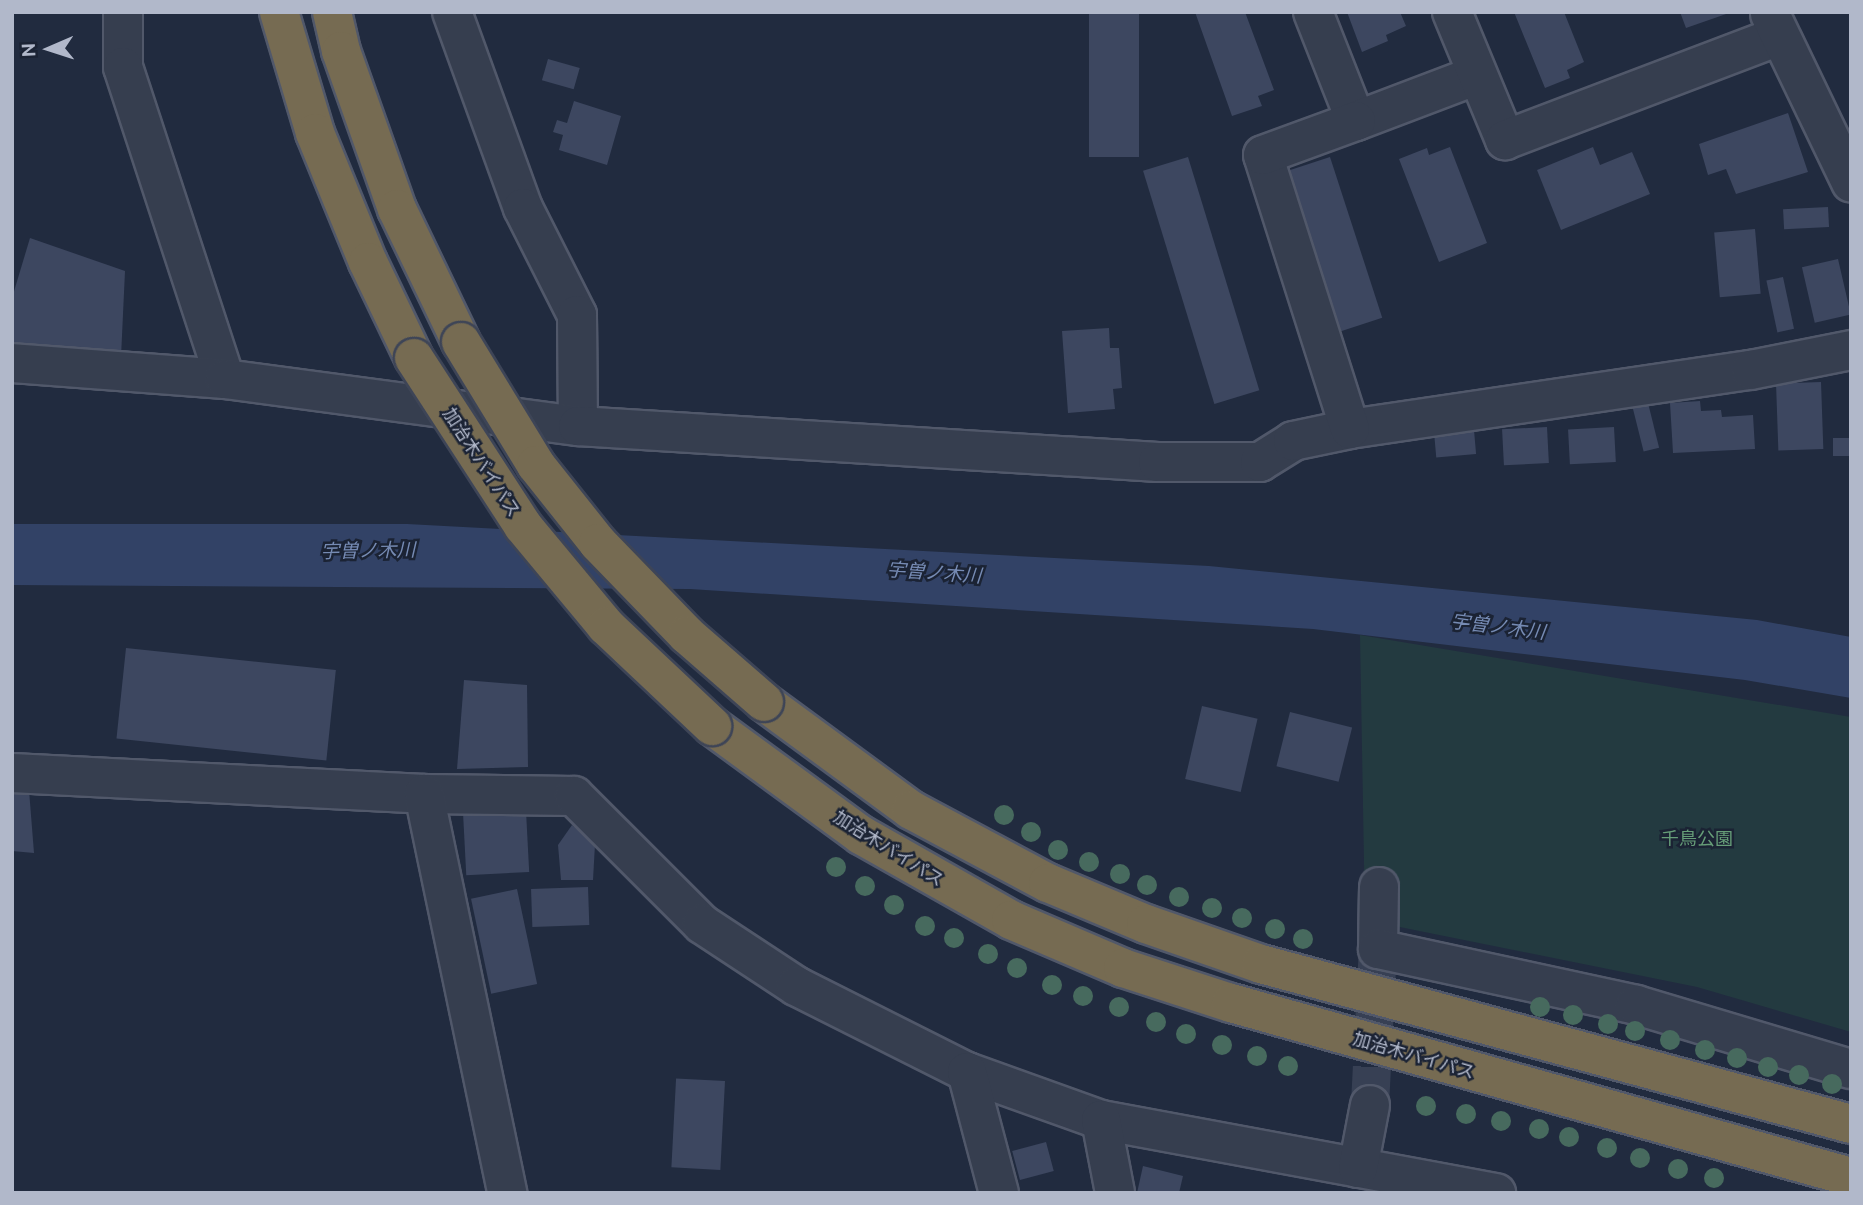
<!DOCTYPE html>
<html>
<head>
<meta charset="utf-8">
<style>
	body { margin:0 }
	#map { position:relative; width:1863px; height:1205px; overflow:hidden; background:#212b3f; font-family:Ubuntu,"Noto Sans JP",sans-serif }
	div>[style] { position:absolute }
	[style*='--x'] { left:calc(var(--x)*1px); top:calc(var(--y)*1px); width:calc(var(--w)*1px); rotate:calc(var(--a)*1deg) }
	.green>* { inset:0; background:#233a40 }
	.water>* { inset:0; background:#324266 }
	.building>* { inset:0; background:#3d4760; transform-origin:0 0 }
	.minor-tunnel>* { height:38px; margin-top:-19px; transform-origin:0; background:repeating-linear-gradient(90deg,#374054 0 38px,transparent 0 57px) }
	.roads { filter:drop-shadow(2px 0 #51586a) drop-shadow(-2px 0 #51586a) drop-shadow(0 2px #51586a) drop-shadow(0 -2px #51586a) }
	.minor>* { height:38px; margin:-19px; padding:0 19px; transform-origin:19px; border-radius:19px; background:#363e4f }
	.highway>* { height:38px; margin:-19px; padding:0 19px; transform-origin:19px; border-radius:19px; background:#766b52 }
	.bridges { filter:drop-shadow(2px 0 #3e4557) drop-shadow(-2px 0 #3e4557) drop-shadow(0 2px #3e4557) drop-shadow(0 -2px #3e4557) }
	.highway-bridge>* { height:38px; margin:-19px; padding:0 19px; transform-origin:19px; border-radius:19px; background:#766b52 }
	.trees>* { width:20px; height:20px; margin:-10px; border-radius:50%; background:#476a5e }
	span { translate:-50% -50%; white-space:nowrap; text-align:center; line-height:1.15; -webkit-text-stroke:5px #1b2334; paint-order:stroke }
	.street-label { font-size:18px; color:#b1b8ca }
	.park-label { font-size:18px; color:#669d78 }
	.water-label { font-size:19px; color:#768bb4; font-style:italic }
	.frame { position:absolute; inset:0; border:14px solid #b1b8ca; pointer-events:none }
	.north { position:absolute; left:14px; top:14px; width:70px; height:70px; -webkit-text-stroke:5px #1b2334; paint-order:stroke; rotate:267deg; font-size:19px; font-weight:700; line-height:28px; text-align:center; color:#b1b8ca }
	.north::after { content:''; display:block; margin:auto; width:24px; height:32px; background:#b1b8ca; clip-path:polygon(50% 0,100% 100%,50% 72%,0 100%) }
</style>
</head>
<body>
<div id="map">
	<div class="green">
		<div style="clip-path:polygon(1360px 635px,1851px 717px,1851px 1032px,1697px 987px,1365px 920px)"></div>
	</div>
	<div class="water">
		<div style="clip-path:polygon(12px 524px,407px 524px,1209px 566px,1757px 620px,1851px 637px,1851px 698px,1745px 680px,1313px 629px,690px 589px,12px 585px)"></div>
	</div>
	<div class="building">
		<div style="left:1089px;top:12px;width:50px;height:145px"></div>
		<div style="clip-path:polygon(1195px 12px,1245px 12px,1274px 90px,1258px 96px,1262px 106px,1232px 116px)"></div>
		<div style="clip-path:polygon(1347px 12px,1400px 12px,1406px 26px,1386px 35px,1388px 41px,1362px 52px)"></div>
		<div style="clip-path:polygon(1514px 12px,1564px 12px,1584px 62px,1567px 70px,1570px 78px,1545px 88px)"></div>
		<div style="clip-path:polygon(1680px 12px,1729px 12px,1729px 13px,1686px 28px)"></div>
		<div style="left:548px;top:59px;width:33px;height:22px;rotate:16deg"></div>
		<div style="clip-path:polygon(574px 101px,621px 116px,607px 165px,559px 150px,563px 135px,553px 132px,557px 120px,567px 123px)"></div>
		<div style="clip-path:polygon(1788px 113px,1808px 172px,1736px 194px,1726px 169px,1708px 175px,1699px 144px)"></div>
		<div style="clip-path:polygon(1450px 147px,1487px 243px,1439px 262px,1399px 159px,1427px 148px,1429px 155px)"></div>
		<div style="clip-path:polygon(1593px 147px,1600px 165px,1632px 152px,1650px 194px,1561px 230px,1537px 170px)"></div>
		<div style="left:1188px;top:157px;width:244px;height:47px;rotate:73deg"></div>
		<div style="left:1330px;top:157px;width:169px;height:45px;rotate:72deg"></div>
		<div style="left:1828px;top:207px;width:20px;height:45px;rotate:87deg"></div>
		<div style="left:1755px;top:229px;width:65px;height:41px;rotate:85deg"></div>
		<div style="clip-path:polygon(30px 238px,125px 271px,121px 357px,12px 347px,12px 298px)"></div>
		<div style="left:1838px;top:259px;width:57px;height:37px;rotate:77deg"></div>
		<div style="left:1783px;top:277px;width:53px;height:17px;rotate:78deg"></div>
		<div style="clip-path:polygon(1109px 328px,1110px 348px,1119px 348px,1122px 388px,1113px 389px,1115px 409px,1068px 413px,1062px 331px)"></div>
		<div style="left:1821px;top:382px;width:67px;height:45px;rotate:88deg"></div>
		<div style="clip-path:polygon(1700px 401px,1701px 411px,1721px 410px,1722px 417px,1753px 415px,1755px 449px,1673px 453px,1670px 403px)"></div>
		<div style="left:1648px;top:403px;width:46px;height:16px;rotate:76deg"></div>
		<div style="left:1547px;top:427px;width:36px;height:45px;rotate:87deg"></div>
		<div style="left:1614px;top:427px;width:35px;height:46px;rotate:87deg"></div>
		<div style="left:1474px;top:430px;width:24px;height:40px;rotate:85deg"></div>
		<div style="left:1833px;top:438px;width:18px;height:18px"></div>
		<div style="left:126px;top:648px;width:211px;height:91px;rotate:6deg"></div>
		<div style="clip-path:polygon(464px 680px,527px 685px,528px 767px,457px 769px)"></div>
		<div style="left:1202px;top:706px;width:57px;height:75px;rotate:13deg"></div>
		<div style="left:1290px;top:712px;width:64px;height:56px;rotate:14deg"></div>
		<div style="clip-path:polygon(12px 789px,29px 790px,34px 853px,12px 851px)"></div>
		<div style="left:526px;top:811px;width:61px;height:63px;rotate:87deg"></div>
		<div style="clip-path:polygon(572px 825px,595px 844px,593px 880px,561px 880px,558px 845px)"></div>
		<div style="left:588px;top:887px;width:38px;height:57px;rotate:88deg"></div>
		<div style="left:517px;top:889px;width:97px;height:47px;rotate:78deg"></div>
		<div style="left:725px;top:1081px;width:89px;height:49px;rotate:93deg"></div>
		<div style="left:1046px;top:1142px;width:30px;height:35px;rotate:75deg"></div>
		<div style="clip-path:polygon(1143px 1166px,1183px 1176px,1179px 1193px,1137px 1193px)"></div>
	</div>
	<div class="minor-tunnel">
		<div style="--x:1370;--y:1105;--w:156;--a:-87.1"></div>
	</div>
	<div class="roads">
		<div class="minor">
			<div style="--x:123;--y:12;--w:55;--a:90"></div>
			<div style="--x:123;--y:67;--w:328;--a:71.9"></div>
			<div style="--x:452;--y:12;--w:208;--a:70.1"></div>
			<div style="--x:523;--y:208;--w:120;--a:63.2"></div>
			<div style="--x:577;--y:315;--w:111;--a:89.5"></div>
			<div style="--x:1313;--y:12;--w:117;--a:68.5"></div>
			<div style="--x:1356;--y:121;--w:129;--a:-20.8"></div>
			<div style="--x:1452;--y:12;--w:139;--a:67.5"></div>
			<div style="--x:1505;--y:140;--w:293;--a:-20.8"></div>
			<div style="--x:1770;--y:14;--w:187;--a:64.3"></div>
			<div style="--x:12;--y:363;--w:214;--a:4.3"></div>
			<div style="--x:225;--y:379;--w:356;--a:7.6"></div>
			<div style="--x:578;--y:426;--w:581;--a:3.55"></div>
			<div style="--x:1158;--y:462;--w:102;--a:0"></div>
			<div style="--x:1260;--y:462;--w:39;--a:-32"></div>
			<div style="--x:1293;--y:441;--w:58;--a:-11.9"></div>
			<div style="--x:1350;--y:429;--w:405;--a:-8.4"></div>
			<div style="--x:1751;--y:370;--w:102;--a:-11.3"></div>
			<div style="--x:1350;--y:429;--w:287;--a:-107.6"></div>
			<div style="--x:1263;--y:155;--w:99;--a:-20.1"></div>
			<div style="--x:12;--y:773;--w:413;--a:2.9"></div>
			<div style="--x:424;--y:794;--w:150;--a:0.8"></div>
			<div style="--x:574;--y:796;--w:181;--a:45"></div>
			<div style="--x:702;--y:924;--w:113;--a:33.4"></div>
			<div style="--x:796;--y:986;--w:191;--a:26.7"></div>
			<div style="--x:967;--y:1072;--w:142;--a:19.7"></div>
			<div style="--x:1101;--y:1120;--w:402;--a:10.5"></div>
			<div style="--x:424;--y:794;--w:408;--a:78.2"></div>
			<div style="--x:1379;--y:887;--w:62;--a:90.9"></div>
			<div style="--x:1378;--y:949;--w:264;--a:12.2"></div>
			<div style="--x:1636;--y:1005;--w:224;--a:16.6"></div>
			<div style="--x:967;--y:1072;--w:125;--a:75.2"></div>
			<div style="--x:1101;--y:1120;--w:74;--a:79.1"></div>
			<div style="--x:1358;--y:1168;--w:64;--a:-79.2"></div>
		</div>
		<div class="highway">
			<div style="--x:279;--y:12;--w:126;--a:73.4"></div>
			<div style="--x:315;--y:133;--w:139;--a:67.7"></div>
			<div style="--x:368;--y:262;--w:106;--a:64.4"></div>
			<div style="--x:332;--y:12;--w:40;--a:77"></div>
			<div style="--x:341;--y:51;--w:168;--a:70.5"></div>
			<div style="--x:397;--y:209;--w:148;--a:64.3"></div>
			<div style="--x:764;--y:702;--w:182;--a:36.3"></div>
			<div style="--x:911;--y:810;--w:155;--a:28.1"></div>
			<div style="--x:1048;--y:883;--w:106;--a:22.7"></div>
			<div style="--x:1146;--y:924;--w:122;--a:19.2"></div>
			<div style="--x:1261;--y:964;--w:611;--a:15.17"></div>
			<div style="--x:712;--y:726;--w:185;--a:36.2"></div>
			<div style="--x:861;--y:835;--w:172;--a:29.5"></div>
			<div style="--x:1011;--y:920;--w:122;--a:23.2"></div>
			<div style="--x:1123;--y:968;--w:114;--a:18"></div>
			<div style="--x:1231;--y:1003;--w:644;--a:15.68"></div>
		</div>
	</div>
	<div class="bridges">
		<div class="highway-bridge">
			<div style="--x:461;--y:342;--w:144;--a:58.6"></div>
			<div style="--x:536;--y:465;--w:100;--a:51.5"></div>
			<div style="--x:598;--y:543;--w:128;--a:45.9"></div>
			<div style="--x:687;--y:635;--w:102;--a:41"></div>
			<div style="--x:414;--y:358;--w:200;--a:57"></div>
			<div style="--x:523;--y:526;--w:130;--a:50.3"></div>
			<div style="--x:606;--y:626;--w:146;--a:43.3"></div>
		</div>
	</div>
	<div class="trees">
		<div style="left:1004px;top:815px"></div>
		<div style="left:1031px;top:832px"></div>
		<div style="left:1058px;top:850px"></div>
		<div style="left:1089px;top:862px"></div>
		<div style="left:836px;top:867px"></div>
		<div style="left:1120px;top:874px"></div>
		<div style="left:1147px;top:885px"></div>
		<div style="left:865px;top:886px"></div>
		<div style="left:1179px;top:897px"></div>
		<div style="left:894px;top:905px"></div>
		<div style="left:1212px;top:908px"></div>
		<div style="left:1242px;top:918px"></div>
		<div style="left:925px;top:926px"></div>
		<div style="left:1275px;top:929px"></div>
		<div style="left:954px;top:938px"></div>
		<div style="left:1303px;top:939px"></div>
		<div style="left:988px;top:954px"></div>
		<div style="left:1017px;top:968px"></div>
		<div style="left:1052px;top:985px"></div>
		<div style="left:1083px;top:996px"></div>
		<div style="left:1119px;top:1007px"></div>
		<div style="left:1540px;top:1007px"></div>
		<div style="left:1573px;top:1015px"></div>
		<div style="left:1156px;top:1022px"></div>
		<div style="left:1608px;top:1024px"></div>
		<div style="left:1635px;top:1031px"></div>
		<div style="left:1186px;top:1034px"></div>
		<div style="left:1670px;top:1040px"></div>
		<div style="left:1222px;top:1045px"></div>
		<div style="left:1705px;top:1050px"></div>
		<div style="left:1257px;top:1056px"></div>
		<div style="left:1737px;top:1058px"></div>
		<div style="left:1288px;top:1066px"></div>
		<div style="left:1768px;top:1067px"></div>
		<div style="left:1799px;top:1075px"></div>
		<div style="left:1832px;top:1084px"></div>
		<div style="left:1426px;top:1106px"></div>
		<div style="left:1466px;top:1114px"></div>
		<div style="left:1501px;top:1121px"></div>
		<div style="left:1539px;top:1129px"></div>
		<div style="left:1569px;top:1137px"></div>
		<div style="left:1607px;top:1148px"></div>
		<div style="left:1640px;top:1158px"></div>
		<div style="left:1678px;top:1169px"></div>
		<div style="left:1714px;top:1178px"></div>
	</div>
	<div class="street-label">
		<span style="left:482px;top:462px;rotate:57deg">加治木バイパス</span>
		<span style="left:889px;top:848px;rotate:32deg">加治木バイパス</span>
		<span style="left:1414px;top:1055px;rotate:16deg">加治木バイパス</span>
	</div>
	<div class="park-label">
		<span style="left:1697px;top:838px">千鳥公園</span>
	</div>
	<div class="water-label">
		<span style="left:368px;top:551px;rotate:-1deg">宇曽ノ木川</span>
		<span style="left:934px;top:573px;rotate:4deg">宇曽ノ木川</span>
		<span style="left:1498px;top:627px;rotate:7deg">宇曽ノ木川</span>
	</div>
	<div class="frame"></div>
	<div class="north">N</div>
</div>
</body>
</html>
